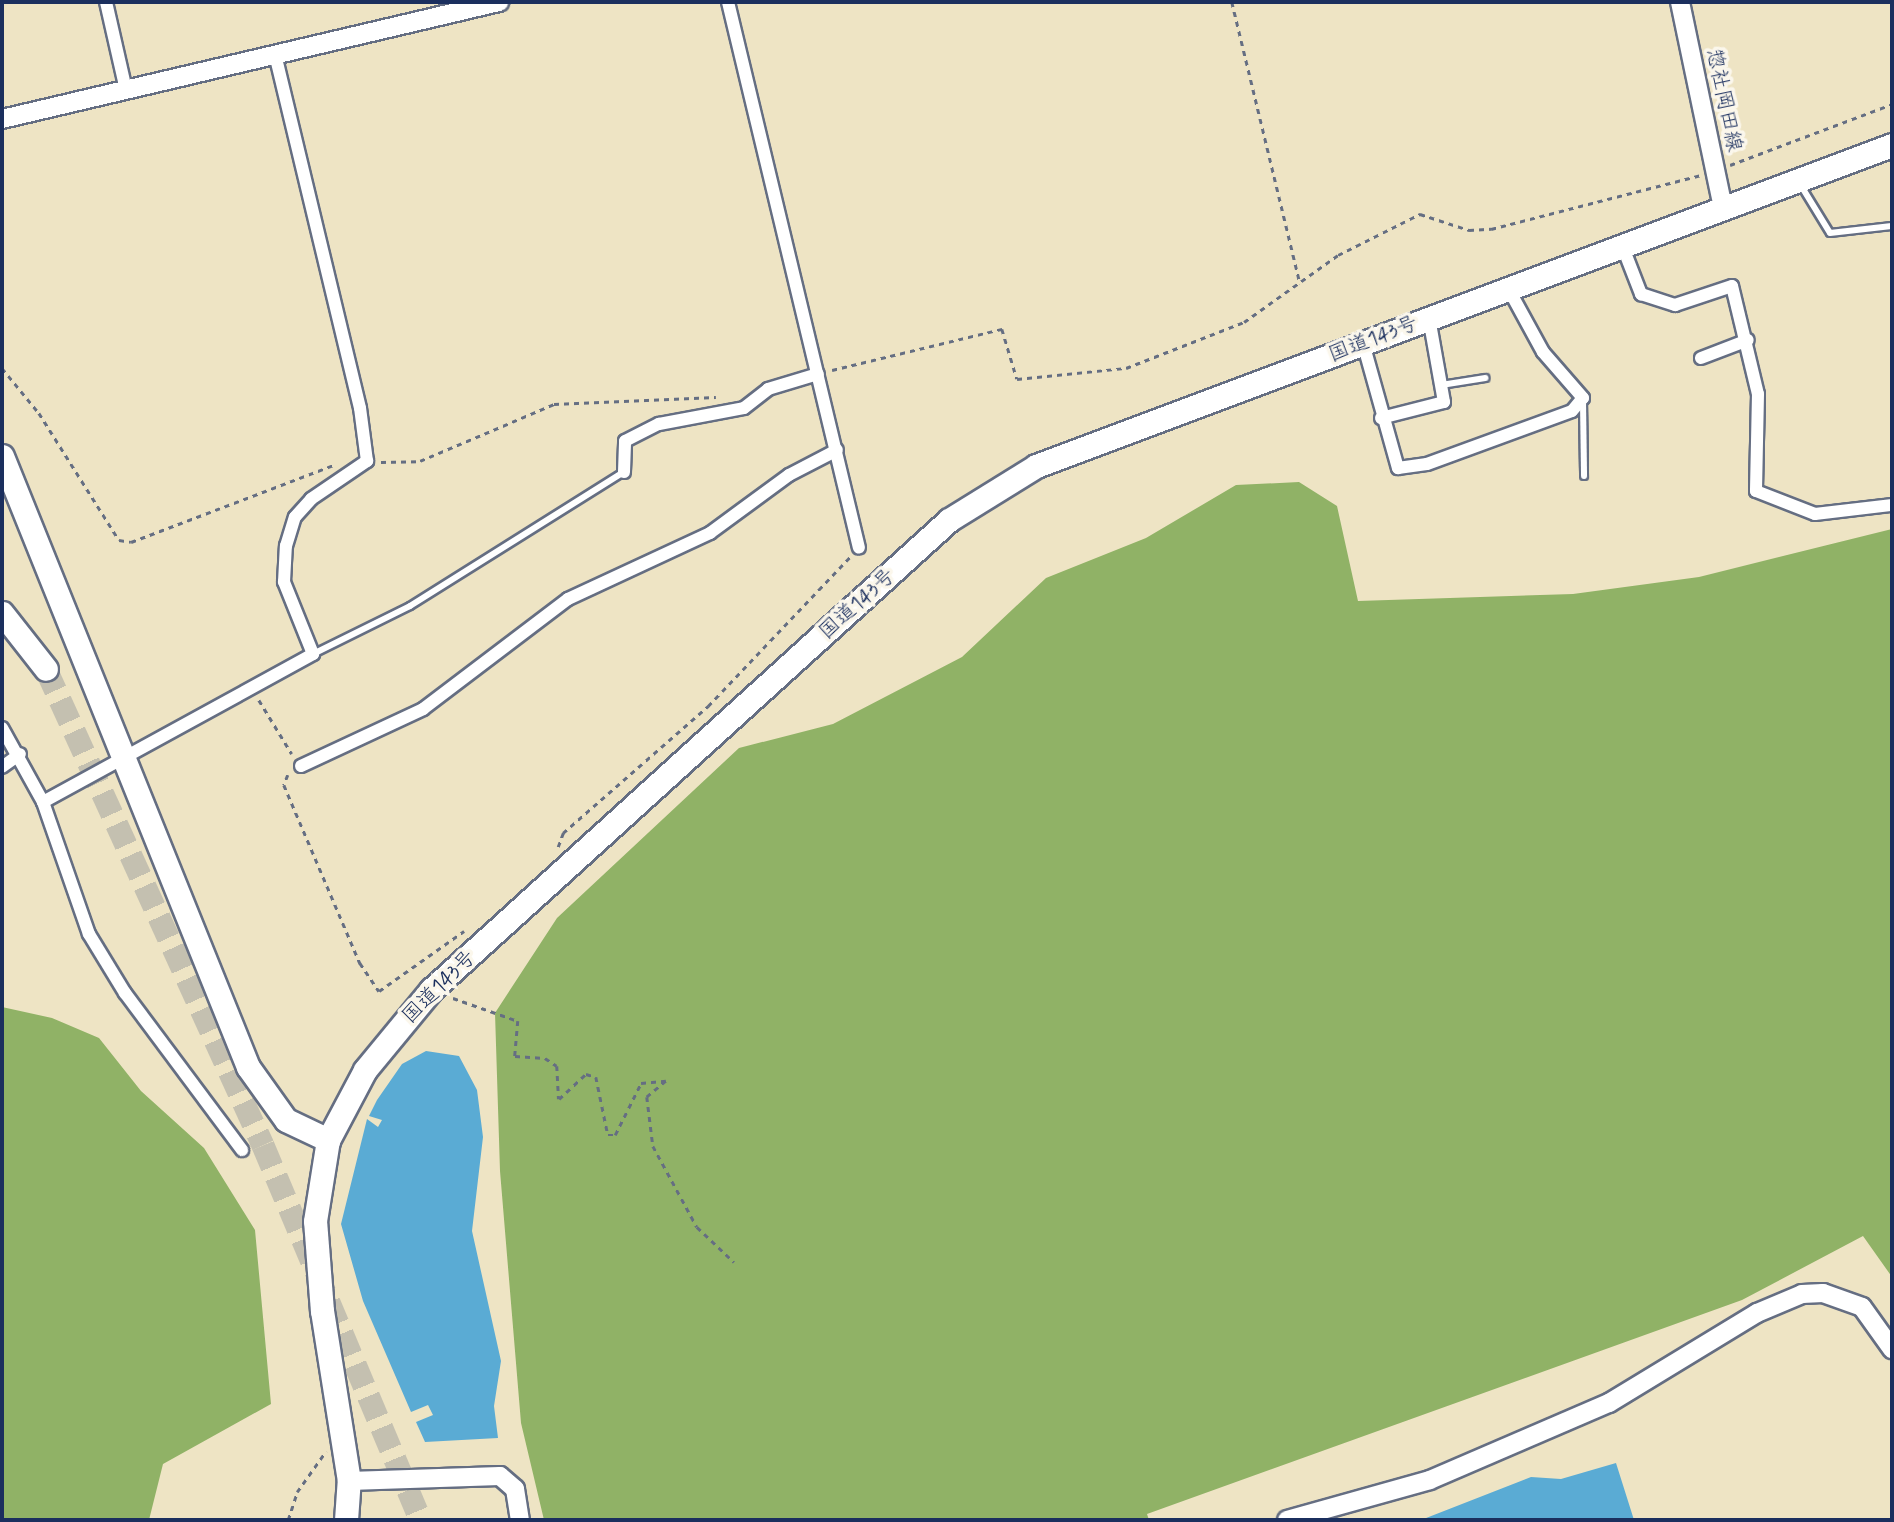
<!DOCTYPE html>
<html>
<head>
<meta charset="utf-8">
<style>
	body { margin:0 }
	#map { position:relative; width:1894px; height:1522px; overflow:hidden; background:#eee4c4; font-family:Mynerve,"Klee One",sans-serif }
	div>[style] { position:absolute }
	[style*='--x'] { left:calc(var(--x)*1px); top:calc(var(--y)*1px); width:calc(var(--w)*1px); rotate:calc(var(--a)*1deg) }
	.forest>* { inset:0; background:#90b266 }
	.water>* { inset:0; background:#5aabd4 }
	.highway-tunnel>* { height:23px; margin-top:-11.5px; transform-origin:0; background:repeating-linear-gradient(90deg,#c4c0b0 0 23px,transparent 0 34px) }
	.path>* { height:2.5px; margin-top:-1.25px; transform-origin:0; background:repeating-linear-gradient(90deg,#656e82 0 5px,transparent 0 10px) }
	.roads { filter:drop-shadow(2px 0 #656e82) drop-shadow(-2px 0 #656e82) drop-shadow(0 2px #656e82) drop-shadow(0 -2px #656e82) }
	.lane>* { height:6px; margin:-3px; padding:0 3px; transform-origin:3px; border-radius:3px; background:#fff }
	.street>* { height:12px; margin:-6px; padding:0 6px; transform-origin:6px; border-radius:6px; background:#fff }
	.secondary>* { height:18px; margin:-9px; padding:0 9px; transform-origin:9px; border-radius:9px; background:#fff }
	.highway>* { height:23px; margin:-11.5px; padding:0 11.5px; transform-origin:11.5px; border-radius:11.5px; background:#fff }
	span { translate:-50% -50%; white-space:nowrap; text-align:center; line-height:1.15; -webkit-text-stroke:7px #fbf7ec; paint-order:stroke }
	.street-label { font-size:21px; color:#1b2f5e }
	.frame { position:absolute; inset:0; border:4px solid #1b2f5e; pointer-events:none }
</style>
</head>
<body>
<div id="map">
	<div class="forest">
		<div style="clip-path:polygon(1299px 482px,1337px 506px,1358px 601px,1573px 594px,1699px 577px,1892px 529px,1892px 1277px,1863px 1236px,1742px 1300px,1147px 1514px,1149px 1520px,544px 1520px,521px 1423px,500px 1171px,495px 1013px,557px 918px,739px 748px,833px 724px,962px 657px,1046px 578px,1146px 538px,1236px 485px)"></div>
		<div style="clip-path:polygon(2px 1007px,52px 1018px,99px 1038px,141px 1091px,204px 1148px,255px 1230px,271px 1404px,163px 1464px,149px 1520px,2px 1520px)"></div>
	</div>
	<div class="water">
		<div style="clip-path:polygon(426px 1051px,459px 1056px,477px 1090px,483px 1137px,472px 1231px,501px 1361px,494px 1406px,498px 1438px,425px 1442px,416px 1422px,433px 1415px,428px 1405px,411px 1412px,363px 1301px,341px 1224px,367px 1119px,378px 1127px,382px 1120px,369px 1116px,377px 1100px,402px 1064px)"></div>
		<div style="clip-path:polygon(1616px 1463px,1634px 1520px,1421px 1520px,1531px 1477px,1561px 1479px)"></div>
	</div>
	<div class="highway-tunnel">
		<div style="--x:46;--y:669;--w:523;--a:65.49"></div>
		<div style="--x:263;--y:1145;--w:407;--a:67.2"></div>
	</div>
	<div class="path">
		<div style="--x:1232;--y:2;--w:290;--a:76.4"></div>
		<div style="--x:1730;--y:165;--w:173;--a:-20.6"></div>
		<div style="--x:2;--y:368;--w:58;--a:50.6"></div>
		<div style="--x:39;--y:413;--w:150;--a:57.8"></div>
		<div style="--x:119;--y:540;--w:12;--a:9"></div>
		<div style="--x:131;--y:542;--w:217;--a:-20.8"></div>
		<div style="--x:832;--y:370;--w:175;--a:-13.6"></div>
		<div style="--x:1002;--y:329;--w:52;--a:73.3"></div>
		<div style="--x:1017;--y:379;--w:110;--a:-5.8"></div>
		<div style="--x:1126;--y:368;--w:127;--a:-21.3"></div>
		<div style="--x:1244;--y:322;--w:115;--a:-35.5"></div>
		<div style="--x:1338;--y:255;--w:92;--a:-26.6"></div>
		<div style="--x:1420;--y:214;--w:52;--a:18.1"></div>
		<div style="--x:1469;--y:230;--w:22;--a:-3"></div>
		<div style="--x:1491;--y:229;--w:217;--a:-14.4"></div>
		<div style="--x:381;--y:462;--w:39;--a:-1"></div>
		<div style="--x:420;--y:461;--w:146;--a:-23"></div>
		<div style="--x:554;--y:404;--w:162;--a:-2.5"></div>
		<div style="--x:259;--y:700;--w:63;--a:58.6"></div>
		<div style="--x:288;--y:775;--w:11;--a:112"></div>
		<div style="--x:284;--y:785;--w:194;--a:66.9"></div>
		<div style="--x:360;--y:963;--w:34;--a:56"></div>
		<div style="--x:379;--y:991;--w:104;--a:-35.2"></div>
		<div style="--x:558;--y:847;--w:15;--a:-70"></div>
		<div style="--x:563;--y:833;--w:193;--a:-41.2"></div>
		<div style="--x:708;--y:706;--w:206;--a:-46.4"></div>
		<div style="--x:453;--y:998;--w:69;--a:19.5"></div>
		<div style="--x:518;--y:1021;--w:35;--a:95"></div>
		<div style="--x:515;--y:1056;--w:30;--a:4"></div>
		<div style="--x:545;--y:1058;--w:14;--a:34"></div>
		<div style="--x:557;--y:1066;--w:33;--a:87"></div>
		<div style="--x:559;--y:1099;--w:37;--a:-43"></div>
		<div style="--x:586;--y:1074;--w:10;--a:17"></div>
		<div style="--x:596;--y:1077;--w:59;--a:78.3"></div>
		<div style="--x:608;--y:1135;--w:7;--a:0"></div>
		<div style="--x:615;--y:1135;--w:58;--a:-63.4"></div>
		<div style="--x:641;--y:1083;--w:25;--a:-5"></div>
		<div style="--x:666;--y:1081;--w:25;--a:140"></div>
		<div style="--x:647;--y:1097;--w:49;--a:83"></div>
		<div style="--x:653;--y:1146;--w:92;--a:61.5"></div>
		<div style="--x:697;--y:1227;--w:51;--a:43.4"></div>
		<div style="--x:288;--y:1520;--w:29;--a:-72"></div>
		<div style="--x:297;--y:1492;--w:50;--a:-54.7"></div>
	</div>
	<div class="roads">
		<div class="lane">
			<div style="--x:1800;--y:184;--w:57;--a:58.5"></div>
			<div style="--x:1830;--y:233;--w:62;--a:-6.4"></div>
			<div style="--x:1441;--y:385;--w:45;--a:-9"></div>
			<div style="--x:1583;--y:401;--w:75;--a:89.2"></div>
			<div style="--x:313;--y:654;--w:108;--a:-26.3"></div>
			<div style="--x:410;--y:606;--w:252;--a:-32.1"></div>
		</div>
		<div class="street">
			<div style="--x:106;--y:2;--w:90;--a:77.2"></div>
			<div style="--x:728;--y:2;--w:561;--a:76.51"></div>
			<div style="--x:1622;--y:245;--w:53;--a:68.8"></div>
			<div style="--x:1641;--y:294;--w:36;--a:18"></div>
			<div style="--x:1675;--y:305;--w:60;--a:-18.4"></div>
			<div style="--x:1732;--y:286;--w:111;--a:76.5"></div>
			<div style="--x:1758;--y:394;--w:97;--a:91.2"></div>
			<div style="--x:1756;--y:491;--w:63;--a:21.3"></div>
			<div style="--x:1815;--y:514;--w:78;--a:-6.7"></div>
			<div style="--x:1363;--y:343;--w:130;--a:74.4"></div>
			<div style="--x:1398;--y:468;--w:29;--a:-8"></div>
			<div style="--x:1427;--y:464;--w:154;--a:-20.1"></div>
			<div style="--x:1572;--y:411;--w:17;--a:-50"></div>
			<div style="--x:1583;--y:398;--w:61;--a:-131"></div>
			<div style="--x:1543;--y:352;--w:73;--a:-118.7"></div>
			<div style="--x:1701;--y:358;--w:50;--a:-21"></div>
			<div style="--x:1381;--y:418;--w:65;--a:-14.3"></div>
			<div style="--x:1444;--y:402;--w:85;--a:-100.1"></div>
			<div style="--x:624;--y:472;--w:31;--a:-88"></div>
			<div style="--x:625;--y:441;--w:38;--a:-27"></div>
			<div style="--x:659;--y:424;--w:86;--a:-10.7"></div>
			<div style="--x:744;--y:408;--w:31;--a:-38"></div>
			<div style="--x:768;--y:389;--w:52;--a:-16.7"></div>
			<div style="--x:2;--y:728;--w:85;--a:61"></div>
			<div style="--x:43;--y:802;--w:140;--a:70.8"></div>
			<div style="--x:89;--y:934;--w:69;--a:58.6"></div>
			<div style="--x:125;--y:993;--w:196;--a:53.3"></div>
			<div style="--x:301;--y:766;--w:135;--a:-25"></div>
			<div style="--x:423;--y:709;--w:182;--a:-37.2"></div>
			<div style="--x:568;--y:599;--w:157;--a:-24.9"></div>
			<div style="--x:710;--y:533;--w:98;--a:-36.3"></div>
			<div style="--x:789;--y:475;--w:54;--a:-27.5"></div>
			<div style="--x:2;--y:767;--w:22;--a:-36"></div>
			<div style="--x:43;--y:802;--w:308;--a:-28.7"></div>
			<div style="--x:313;--y:654;--w:78;--a:-111.9"></div>
			<div style="--x:284;--y:582;--w:36;--a:-87"></div>
			<div style="--x:286;--y:546;--w:30;--a:-73"></div>
			<div style="--x:295;--y:517;--w:24;--a:-48"></div>
			<div style="--x:311;--y:499;--w:68;--a:-34.2"></div>
			<div style="--x:367;--y:461;--w:53;--a:-97.5"></div>
			<div style="--x:360;--y:408;--w:363;--a:-103.5"></div>
		</div>
		<div class="secondary">
			<div style="--x:1680;--y:2;--w:209;--a:78.2"></div>
			<div style="--x:2;--y:119;--w:511;--a:-13.25"></div>
			<div style="--x:349;--y:1481;--w:151;--a:-1.9"></div>
			<div style="--x:500;--y:1476;--w:20;--a:41"></div>
			<div style="--x:515;--y:1489;--w:31;--a:81"></div>
			<div style="--x:1287;--y:1520;--w:148;--a:-15.6"></div>
			<div style="--x:1430;--y:1480;--w:195;--a:-23.3"></div>
			<div style="--x:1609;--y:1403;--w:173;--a:-31.3"></div>
			<div style="--x:1757;--y:1313;--w:49;--a:-22.9"></div>
			<div style="--x:1802;--y:1294;--w:21;--a:-3"></div>
			<div style="--x:1823;--y:1293;--w:41;--a:19.7"></div>
			<div style="--x:1862;--y:1307;--w:52;--a:54.5"></div>
		</div>
		<div class="highway">
			<div style="--x:2;--y:456;--w:659;--a:68.07"></div>
			<div style="--x:248;--y:1067;--w:65;--a:54.4"></div>
			<div style="--x:286;--y:1120;--w:47;--a:25.5"></div>
			<div style="--x:2;--y:613;--w:71;--a:51.8"></div>
			<div style="--x:346;--y:1520;--w:39;--a:-86"></div>
			<div style="--x:349;--y:1481;--w:172;--a:-99"></div>
			<div style="--x:322;--y:1311;--w:90;--a:-94.4"></div>
			<div style="--x:315;--y:1221;--w:82;--a:-80.9"></div>
			<div style="--x:328;--y:1140;--w:79;--a:-62.1"></div>
			<div style="--x:365;--y:1070;--w:104;--a:-50.5"></div>
			<div style="--x:431;--y:990;--w:699;--a:-42.22"></div>
			<div style="--x:949;--y:520;--w:102;--a:-31.8"></div>
			<div style="--x:1036;--y:466;--w:914;--a:-20.56"></div>
		</div>
	</div>
	<div class="street-label">
		<span style="left:1724px;top:100px;rotate:78deg">惣社岡田線</span>
		<span style="left:1373px;top:339px;rotate:-21deg">国道143号</span>
		<span style="left:857px;top:604px;rotate:-42deg">国道143号</span>
		<span style="left:439px;top:987px;rotate:-45deg">国道143号</span>
	</div>
	<div class="frame"></div>
</div>
</body>
</html>
